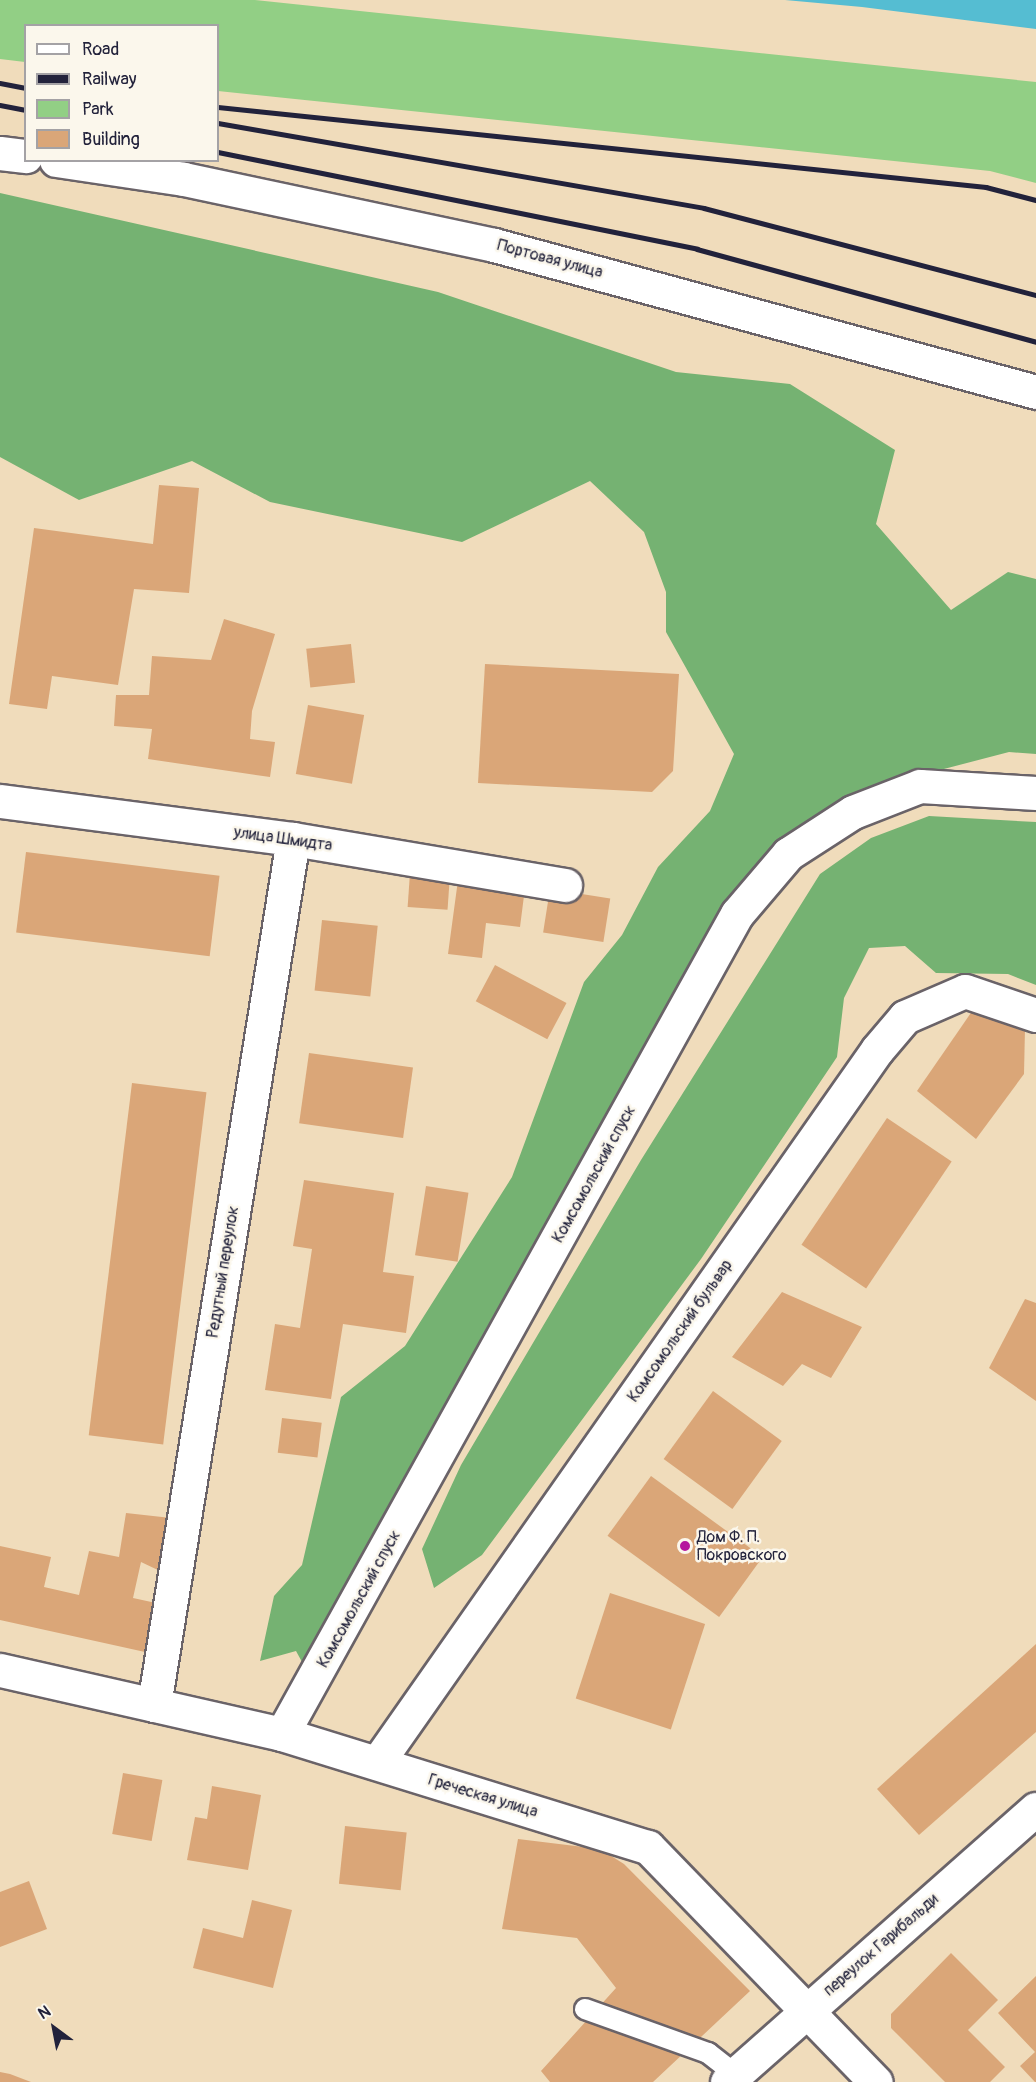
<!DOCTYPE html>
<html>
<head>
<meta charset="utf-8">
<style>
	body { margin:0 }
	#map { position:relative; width:1036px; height:2082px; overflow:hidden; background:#f0dcbb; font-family:Pangolin,sans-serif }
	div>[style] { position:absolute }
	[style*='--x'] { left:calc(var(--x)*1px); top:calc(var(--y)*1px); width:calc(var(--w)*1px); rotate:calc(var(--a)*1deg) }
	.green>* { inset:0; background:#92cf85 }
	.forest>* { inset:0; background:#75b272 }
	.water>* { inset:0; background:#55bdd2 }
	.building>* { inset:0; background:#daa678; transform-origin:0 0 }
	.roads { filter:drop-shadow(2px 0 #6a6368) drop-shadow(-2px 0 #6a6368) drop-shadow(0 2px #6a6368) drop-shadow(0 -2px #6a6368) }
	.service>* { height:20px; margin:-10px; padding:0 10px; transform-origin:10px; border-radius:10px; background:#fff }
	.minor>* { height:33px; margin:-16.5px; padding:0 16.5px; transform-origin:16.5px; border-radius:16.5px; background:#fff }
	.tertiary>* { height:33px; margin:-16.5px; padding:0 16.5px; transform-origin:16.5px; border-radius:16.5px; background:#fff }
	.secondary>* { height:33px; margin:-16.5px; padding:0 16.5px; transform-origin:16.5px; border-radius:16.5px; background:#fff }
	.rail>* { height:4.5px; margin:-2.25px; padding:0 2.25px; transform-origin:2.25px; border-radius:2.25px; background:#22223b }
	.dots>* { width:16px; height:16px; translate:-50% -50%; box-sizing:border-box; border:3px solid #fbf7ec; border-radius:50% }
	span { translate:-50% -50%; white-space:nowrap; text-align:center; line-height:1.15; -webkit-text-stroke:5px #fbf7ec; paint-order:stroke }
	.street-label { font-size:16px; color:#22223b }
	.poi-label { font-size:16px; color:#22223b }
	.left { translate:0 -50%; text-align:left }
	.legend { position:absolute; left:24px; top:24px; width:195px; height:138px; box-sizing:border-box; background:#fbf7ec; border:2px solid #a4a2a5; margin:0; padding:8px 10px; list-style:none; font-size:18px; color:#22223b }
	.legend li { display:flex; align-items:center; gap:12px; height:30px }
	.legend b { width:30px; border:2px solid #a4a2a5 }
	.north { position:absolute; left:24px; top:1998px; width:60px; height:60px; -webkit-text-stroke:4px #fbf7ec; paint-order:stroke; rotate:328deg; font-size:16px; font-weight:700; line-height:24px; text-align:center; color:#22223b }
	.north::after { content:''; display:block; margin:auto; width:21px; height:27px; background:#22223b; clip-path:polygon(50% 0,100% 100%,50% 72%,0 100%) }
</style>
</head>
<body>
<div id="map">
	<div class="green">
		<div style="clip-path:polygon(0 0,255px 0,1036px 82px,1036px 183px,990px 171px,218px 91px,218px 26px,26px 26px,25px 62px,0 59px)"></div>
	</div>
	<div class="forest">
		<div style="clip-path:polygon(0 193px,438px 292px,676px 372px,790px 384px,895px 450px,876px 524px,951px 610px,1008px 572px,1036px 579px,1036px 754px,1009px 752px,871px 788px,788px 854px,313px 1682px,296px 1651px,260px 1661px,274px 1596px,302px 1565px,341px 1397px,405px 1346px,512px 1177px,584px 982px,622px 935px,658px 867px,710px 811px,734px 754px,666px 632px,666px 592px,644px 532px,590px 481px,462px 542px,270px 502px,192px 461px,79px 500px,0 457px)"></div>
		<div style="clip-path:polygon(929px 816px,1036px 822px,1036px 985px,1008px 974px,936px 973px,905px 946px,869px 948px,844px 998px,837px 1057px,701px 1259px,482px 1555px,434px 1588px,422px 1549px,461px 1465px,641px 1160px,820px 874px,871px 838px)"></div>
	</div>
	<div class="water">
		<div style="clip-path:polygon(785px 0,1036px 0,1036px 29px,862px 7px)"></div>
	</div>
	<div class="building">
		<div style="clip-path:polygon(159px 485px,199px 488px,189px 593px,134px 589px,118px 685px,52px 676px,47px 709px,9px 704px,34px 528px,153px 544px)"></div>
		<div style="clip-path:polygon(224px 619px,275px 634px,252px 711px,250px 739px,275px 742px,270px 777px,148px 759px,152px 729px,114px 726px,116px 695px,149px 695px,152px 656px,211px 660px)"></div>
		<div style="left:351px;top:644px;width:39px;height:45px;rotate:84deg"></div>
		<div style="clip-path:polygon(485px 664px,679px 674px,673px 771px,652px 792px,478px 783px)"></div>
		<div style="left:308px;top:705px;width:57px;height:70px;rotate:10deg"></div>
		<div style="left:26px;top:852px;width:195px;height:81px;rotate:7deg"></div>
		<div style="left:410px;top:873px;width:40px;height:34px;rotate:4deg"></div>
		<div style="clip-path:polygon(458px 880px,525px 888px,520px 927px,486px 923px,482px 958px,448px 954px)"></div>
		<div style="left:550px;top:889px;width:61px;height:44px;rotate:9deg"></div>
		<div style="left:322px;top:920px;width:56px;height:71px;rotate:6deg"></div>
		<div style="left:495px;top:965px;width:81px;height:41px;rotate:28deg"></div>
		<div style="clip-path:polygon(975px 1007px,1025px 1028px,1024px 1074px,976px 1139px,917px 1091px)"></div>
		<div style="left:309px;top:1053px;width:105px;height:71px;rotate:8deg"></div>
		<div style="left:132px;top:1083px;width:75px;height:355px;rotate:7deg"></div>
		<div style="left:887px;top:1118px;width:78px;height:153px;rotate:34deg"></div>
		<div style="clip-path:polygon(304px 1180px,394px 1193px,383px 1272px,414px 1276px,406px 1333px,343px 1324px,331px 1399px,265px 1390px,275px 1324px,300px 1328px,312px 1249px,293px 1246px)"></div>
		<div style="left:426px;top:1186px;width:43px;height:70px;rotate:9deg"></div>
		<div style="clip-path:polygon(782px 1292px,862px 1327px,831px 1378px,802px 1364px,783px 1386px,732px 1357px)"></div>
		<div style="clip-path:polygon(1025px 1299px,1036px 1303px,1036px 1401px,989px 1368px)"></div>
		<div style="left:713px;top:1391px;width:85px;height:84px;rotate:36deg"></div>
		<div style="left:282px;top:1418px;width:40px;height:35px;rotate:7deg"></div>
		<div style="left:651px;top:1476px;width:138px;height:74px;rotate:36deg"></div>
		<div style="clip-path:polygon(126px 1513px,171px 1518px,160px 1571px,141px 1562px,133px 1598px,156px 1603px,145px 1652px,0 1620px,0 1546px,51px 1557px,44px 1587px,79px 1595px,89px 1551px,119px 1557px)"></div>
		<div style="left:610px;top:1593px;width:100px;height:111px;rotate:18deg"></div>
		<div style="clip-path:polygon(1036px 1644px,1036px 1732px,919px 1835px,877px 1789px)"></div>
		<div style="left:123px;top:1773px;width:40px;height:62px;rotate:10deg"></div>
		<div style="clip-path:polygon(212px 1786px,261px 1795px,248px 1870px,187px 1860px,195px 1817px,207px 1819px)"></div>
		<div style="left:345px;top:1826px;width:62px;height:58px;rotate:6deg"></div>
		<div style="clip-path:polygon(518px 1839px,600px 1849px,624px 1864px,750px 1991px,653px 2082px,550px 2082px,541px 2071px,616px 1988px,577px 1938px,502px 1929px)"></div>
		<div style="clip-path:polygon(29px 1881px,47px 1929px,0 1947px,0 1892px)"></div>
		<div style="clip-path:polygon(252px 1900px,292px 1910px,273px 1988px,193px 1968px,203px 1928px,243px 1938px)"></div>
		<div style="clip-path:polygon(951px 1953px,998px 2000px,968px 2030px,1005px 2067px,990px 2082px,945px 2082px,891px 2028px,891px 2014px)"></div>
		<div style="clip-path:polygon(1036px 1976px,1036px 2082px,1035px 2082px,1020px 2066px,1035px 2052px,998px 2013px)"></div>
		<div style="clip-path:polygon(0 2072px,10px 2074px,31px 2082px,0 2082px)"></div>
	</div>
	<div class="roads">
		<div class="service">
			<div style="--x:585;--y:2009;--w:131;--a:19.7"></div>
			<div style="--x:708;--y:2053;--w:34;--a:38"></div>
		</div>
		<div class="minor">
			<div style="--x:0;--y:801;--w:295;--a:7.4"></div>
			<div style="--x:293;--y:839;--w:276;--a:9.6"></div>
			<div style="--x:154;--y:1705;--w:877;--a:-80.88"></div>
			<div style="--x:377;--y:1763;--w:871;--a:-54.96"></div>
			<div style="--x:877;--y:1050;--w:43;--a:-49.7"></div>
			<div style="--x:905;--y:1017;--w:65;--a:-23.4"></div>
			<div style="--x:965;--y:991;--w:75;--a:18.7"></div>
			<div style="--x:727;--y:2082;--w:412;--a:-41.5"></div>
		</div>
		<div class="tertiary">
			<div style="--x:0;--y:153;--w:26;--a:7"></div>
			<div style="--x:56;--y:160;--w:129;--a:8.4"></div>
			<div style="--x:184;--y:179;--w:317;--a:12"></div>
			<div style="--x:494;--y:245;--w:562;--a:15.17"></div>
			<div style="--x:282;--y:1734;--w:938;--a:-60.98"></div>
			<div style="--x:737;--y:914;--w:79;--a:-49.6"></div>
			<div style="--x:788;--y:854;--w:77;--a:-32.9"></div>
			<div style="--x:853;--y:812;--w:72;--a:-21.2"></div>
			<div style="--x:920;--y:786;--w:116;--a:3.5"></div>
		</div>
		<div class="secondary">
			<div style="--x:0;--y:1670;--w:289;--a:12.8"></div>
			<div style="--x:282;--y:1734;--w:383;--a:17.2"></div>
			<div style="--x:648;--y:1847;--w:327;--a:45.9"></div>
		</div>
	</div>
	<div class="rail">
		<div style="--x:0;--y:83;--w:26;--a:11"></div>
		<div style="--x:0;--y:105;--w:26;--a:11"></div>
		<div style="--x:218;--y:107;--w:772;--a:5.95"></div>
		<div style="--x:986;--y:187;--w:52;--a:14.6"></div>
		<div style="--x:218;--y:123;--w:493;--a:9.9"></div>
		<div style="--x:704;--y:208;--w:343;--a:14.7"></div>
		<div style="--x:218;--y:152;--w:489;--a:11.4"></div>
		<div style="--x:697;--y:249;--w:352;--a:15.3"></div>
	</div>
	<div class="dots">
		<div style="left:685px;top:1546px;background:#b5179e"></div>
	</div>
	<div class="street-label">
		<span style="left:550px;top:259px;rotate:15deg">Портовая улица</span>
		<span style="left:283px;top:839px;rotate:8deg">улица Шмидта</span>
		<span style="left:594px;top:1174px;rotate:-61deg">Комсомольский спуск</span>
		<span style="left:223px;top:1272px;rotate:-81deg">Редутный переулок</span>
		<span style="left:680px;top:1331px;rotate:-55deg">Комсомольский бульвар</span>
		<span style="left:359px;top:1599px;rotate:-61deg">Комсомольский спуск</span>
		<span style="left:483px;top:1796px;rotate:17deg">Греческая улица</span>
		<span style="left:881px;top:1945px;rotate:-41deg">переулок Гарибальди</span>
	</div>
	<div class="poi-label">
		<span class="left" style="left:697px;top:1546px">Дом Ф. П.<br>Покровского</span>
	</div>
	<ul class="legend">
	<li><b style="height:8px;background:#fff"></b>Road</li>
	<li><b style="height:8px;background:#22223b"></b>Railway</li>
	<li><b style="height:16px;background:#92cf85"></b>Park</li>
	<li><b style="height:16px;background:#daa678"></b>Building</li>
	</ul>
	<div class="north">N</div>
</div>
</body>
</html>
